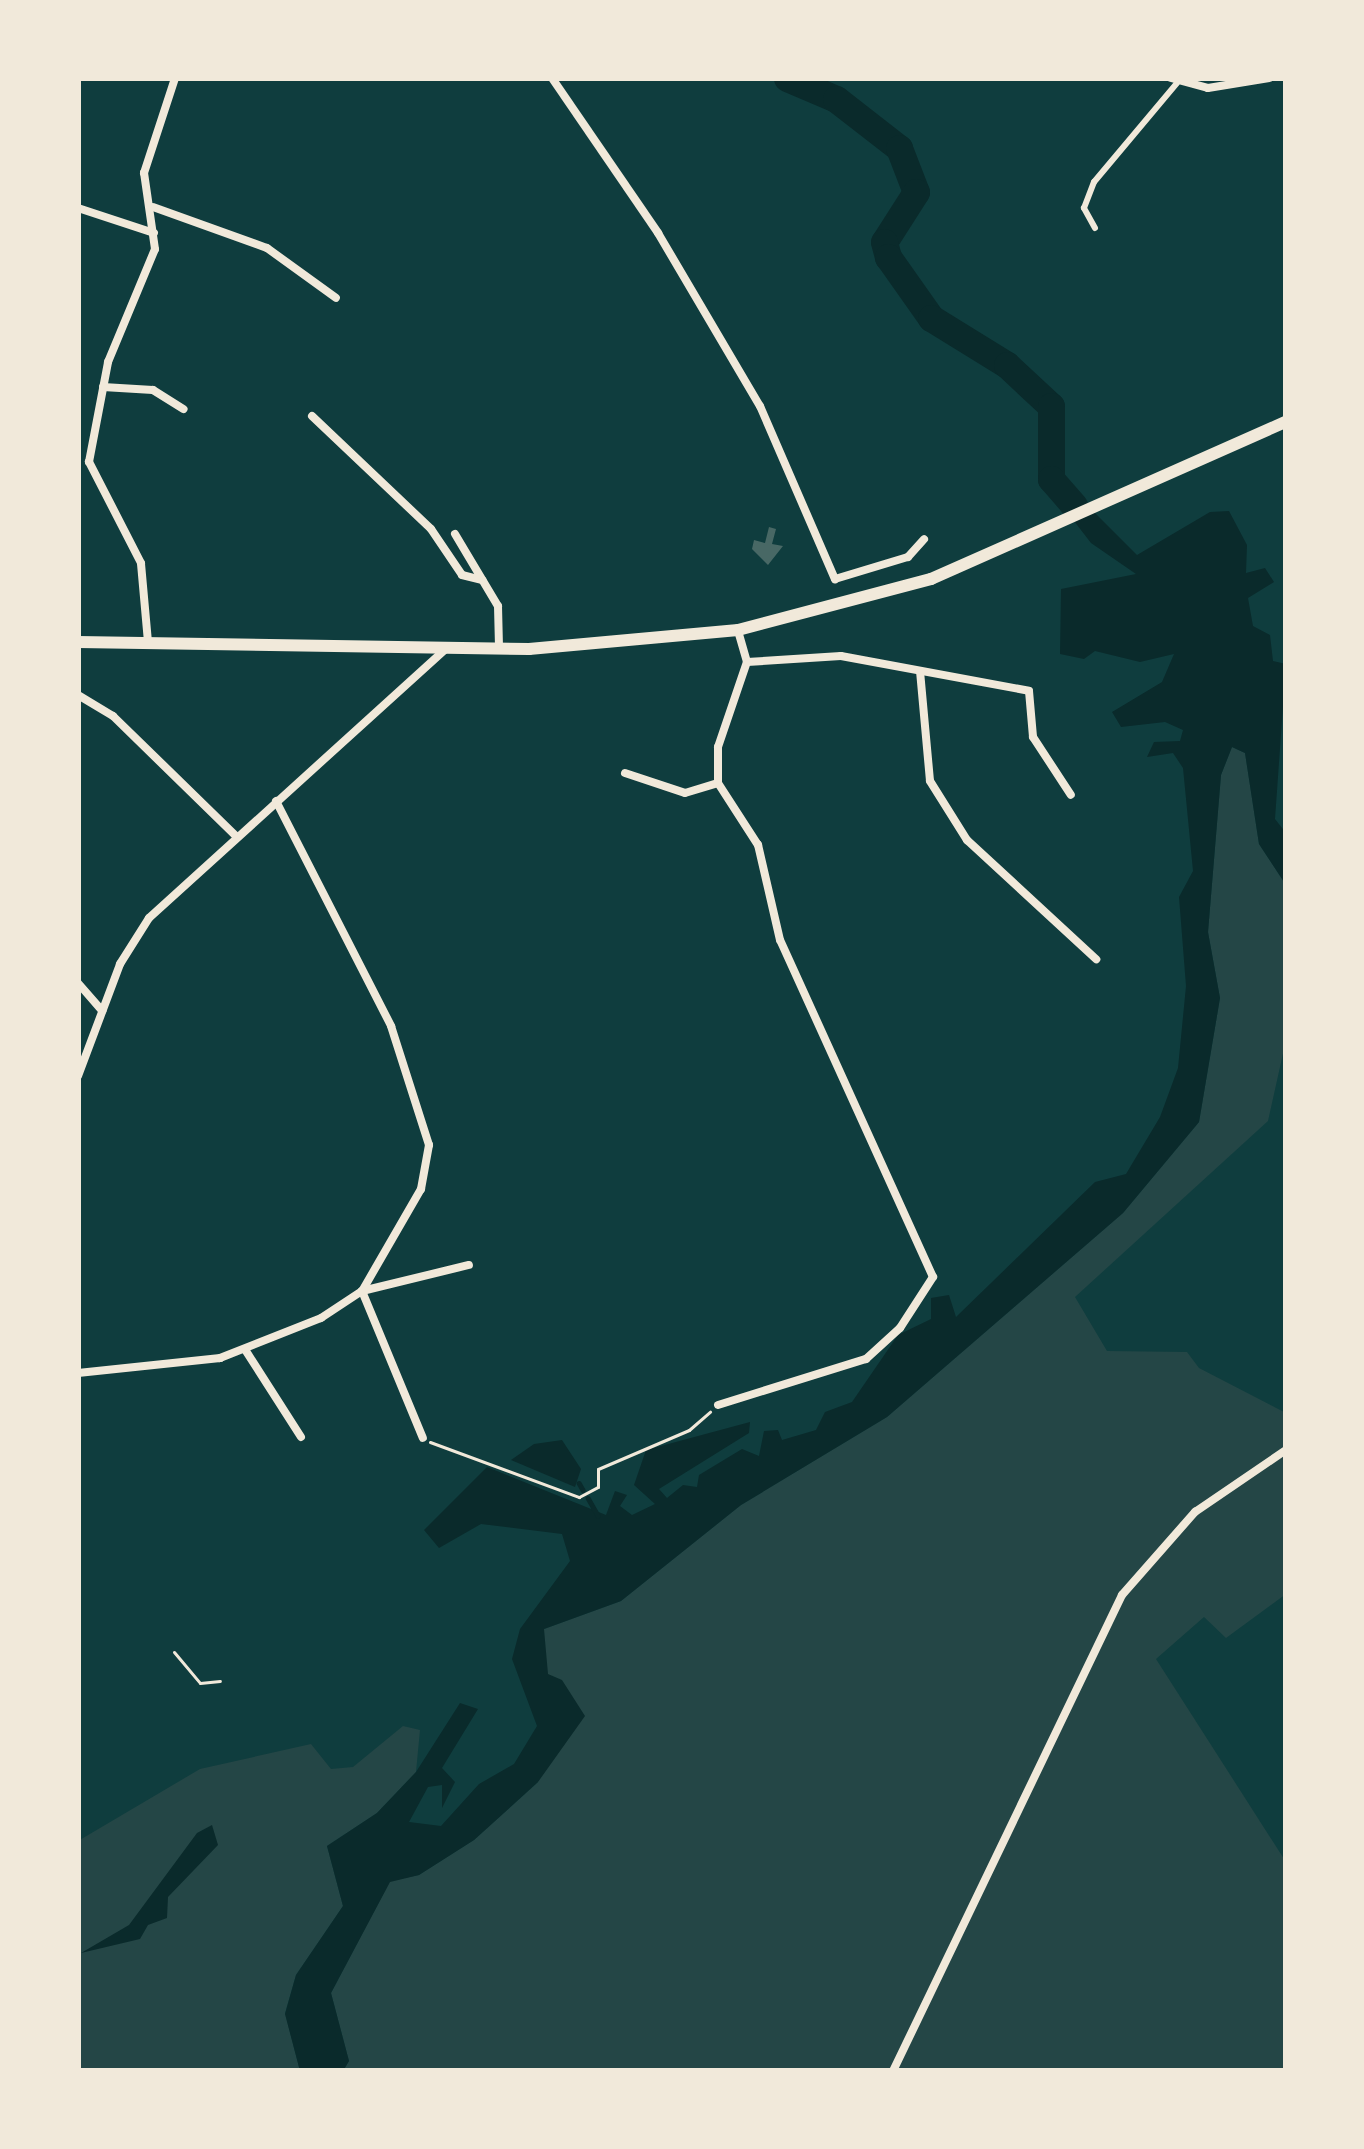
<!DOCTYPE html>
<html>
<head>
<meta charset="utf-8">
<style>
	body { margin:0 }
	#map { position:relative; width:1364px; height:2149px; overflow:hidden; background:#0f3d3e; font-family:Helvetica,sans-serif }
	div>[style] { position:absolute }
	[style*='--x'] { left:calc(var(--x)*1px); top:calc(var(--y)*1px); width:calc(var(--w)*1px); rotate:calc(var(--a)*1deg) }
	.green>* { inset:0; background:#244646 }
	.water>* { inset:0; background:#0a2a2b }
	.stream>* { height:4.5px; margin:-2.25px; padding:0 2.25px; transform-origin:2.25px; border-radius:2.25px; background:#0a2a2b }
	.river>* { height:27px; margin:-13.5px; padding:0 13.5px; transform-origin:13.5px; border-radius:13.5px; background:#0a2a2b }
	.building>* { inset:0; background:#486865 }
	.path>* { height:3px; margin:-1.5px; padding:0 1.5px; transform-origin:1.5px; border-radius:1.5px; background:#f1e9da }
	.pedestrian>* { height:6px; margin:-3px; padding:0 3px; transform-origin:3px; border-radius:3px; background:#f1e9da }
	.minor>* { height:8px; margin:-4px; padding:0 4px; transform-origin:4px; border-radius:4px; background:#f1e9da }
	.primary>* { height:12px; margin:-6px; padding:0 6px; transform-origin:6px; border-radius:6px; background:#f1e9da }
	span { translate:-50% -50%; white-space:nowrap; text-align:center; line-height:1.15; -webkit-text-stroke:10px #f1e9da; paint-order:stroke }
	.frame { position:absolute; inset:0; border:81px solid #f1e9da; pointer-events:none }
</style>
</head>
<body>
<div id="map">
	<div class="green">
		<div style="clip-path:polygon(1232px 747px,1245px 753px,1259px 844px,1286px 885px,1286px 1040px,1268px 1121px,1075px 1297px,1107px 1351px,1187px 1352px,1199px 1368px,1286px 1413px,1286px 1594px,1226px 1638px,1204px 1617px,1156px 1659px,1286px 1862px,1286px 2071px,343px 2071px,349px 2061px,331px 1993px,390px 1881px,419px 1875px,474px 1840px,538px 1782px,544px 1629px,621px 1601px,741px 1505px,887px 1417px,1123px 1213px,1199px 1122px,1220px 998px,1208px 932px,1221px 775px)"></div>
		<div style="clip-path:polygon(403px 1726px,420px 1730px,416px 1772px,377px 1813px,327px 1846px,343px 1906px,296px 1975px,285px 2013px,300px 2071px,78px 2071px,78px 1841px,200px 1769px,311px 1744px,331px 1769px,353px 1767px)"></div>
	</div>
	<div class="water">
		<div style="clip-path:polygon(1060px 478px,1137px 555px,1210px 512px,1229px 511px,1247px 545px,1246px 573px,1265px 568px,1274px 582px,1248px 598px,1253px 626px,1270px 635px,1273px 661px,1286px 664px,1275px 819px,1286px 833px,1286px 885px,1259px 844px,1245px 753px,1232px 747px,1221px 775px,1208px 932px,1220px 998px,1199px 1122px,1123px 1213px,887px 1417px,741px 1505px,621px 1601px,544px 1629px,548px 1674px,562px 1680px,585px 1716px,538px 1782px,474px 1840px,419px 1875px,390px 1882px,331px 1993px,349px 2061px,343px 2071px,300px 2071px,285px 2014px,296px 1975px,343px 1906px,327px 1846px,377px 1813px,416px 1772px,460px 1703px,478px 1709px,442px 1768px,455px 1782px,442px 1808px,442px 1785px,428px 1787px,409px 1822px,441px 1826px,479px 1784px,514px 1764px,537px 1726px,512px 1659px,520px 1629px,570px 1561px,562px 1534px,481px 1524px,439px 1548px,424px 1530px,487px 1467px,606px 1515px,615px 1491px,627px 1495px,620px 1506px,632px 1515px,655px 1504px,634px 1485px,646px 1450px,750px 1422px,749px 1433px,659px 1489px,667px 1498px,683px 1485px,697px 1487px,699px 1475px,742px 1449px,759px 1456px,764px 1431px,778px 1430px,782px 1440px,816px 1430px,825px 1412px,852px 1402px,898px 1335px,931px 1319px,931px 1298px,949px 1295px,956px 1317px,1095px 1182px,1126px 1174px,1160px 1117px,1178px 1068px,1186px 986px,1179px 897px,1193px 871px,1183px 768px,1173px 753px,1147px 757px,1154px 742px,1180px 741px,1183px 730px,1165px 722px,1121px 727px,1112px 712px,1162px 682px,1174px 654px,1140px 662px,1095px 651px,1084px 659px,1060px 654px,1061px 589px,1136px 574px,1091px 543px,1043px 481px)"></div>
		<div style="clip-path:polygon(562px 1440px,581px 1469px,575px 1487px,511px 1460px,534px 1444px)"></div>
		<div style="clip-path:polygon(212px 1825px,218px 1845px,168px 1897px,167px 1918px,148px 1925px,140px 1939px,81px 1953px,129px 1925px,197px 1833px)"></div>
	</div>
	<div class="stream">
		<div style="--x:579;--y:1483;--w:8;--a:60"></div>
		<div style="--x:588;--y:1498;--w:20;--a:60"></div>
	</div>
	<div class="river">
		<div style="--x:787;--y:78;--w:53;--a:23.2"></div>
		<div style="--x:836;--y:99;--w:80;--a:37.9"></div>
		<div style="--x:899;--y:148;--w:47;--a:68.9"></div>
		<div style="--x:916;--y:192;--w:59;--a:122.6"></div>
		<div style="--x:884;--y:242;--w:16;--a:75"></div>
		<div style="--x:888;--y:257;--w:75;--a:54.8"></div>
		<div style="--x:931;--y:318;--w:89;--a:31.7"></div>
		<div style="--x:1007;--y:365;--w:60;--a:43"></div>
		<div style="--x:1051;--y:406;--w:73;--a:90"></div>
		<div style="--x:1051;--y:479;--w:35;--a:49"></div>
	</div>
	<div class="building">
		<div style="clip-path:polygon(769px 527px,776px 529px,772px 544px,783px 546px,768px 565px,752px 549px,754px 540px,765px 543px)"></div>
	</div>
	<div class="path">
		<div style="--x:430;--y:1442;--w:159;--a:20.3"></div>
		<div style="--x:579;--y:1497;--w:21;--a:-28"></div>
		<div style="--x:598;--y:1487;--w:18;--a:-90"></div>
		<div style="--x:598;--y:1469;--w:99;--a:-23.2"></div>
		<div style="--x:689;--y:1430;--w:28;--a:-41"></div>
		<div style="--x:174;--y:1652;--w:40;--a:50"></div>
		<div style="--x:200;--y:1683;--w:20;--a:-6"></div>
	</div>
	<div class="pedestrian">
		<div style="--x:1095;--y:228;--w:23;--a:-119"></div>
		<div style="--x:1084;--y:208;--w:28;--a:-69"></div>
		<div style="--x:1094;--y:182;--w:129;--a:-50"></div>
	</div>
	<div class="minor">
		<div style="--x:552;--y:78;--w:188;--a:55.6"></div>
		<div style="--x:658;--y:233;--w:201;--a:59.5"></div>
		<div style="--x:760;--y:406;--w:189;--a:66.6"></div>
		<div style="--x:835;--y:579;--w:76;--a:-16.8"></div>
		<div style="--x:908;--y:557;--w:24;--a:-48"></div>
		<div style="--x:1171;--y:78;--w:38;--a:15"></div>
		<div style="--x:1208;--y:88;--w:62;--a:-9.3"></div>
		<div style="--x:153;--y:207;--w:121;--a:19.8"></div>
		<div style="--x:267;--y:248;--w:85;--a:35.9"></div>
		<div style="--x:78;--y:208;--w:80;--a:18.2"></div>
		<div style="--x:103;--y:387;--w:50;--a:3.4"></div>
		<div style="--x:153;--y:390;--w:36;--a:32"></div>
		<div style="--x:312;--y:416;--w:164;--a:43.5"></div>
		<div style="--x:431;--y:529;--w:55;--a:56"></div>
		<div style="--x:462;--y:575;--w:21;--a:14"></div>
		<div style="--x:455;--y:534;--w:84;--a:59.2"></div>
		<div style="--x:498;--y:606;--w:41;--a:88.6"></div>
		<div style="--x:148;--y:642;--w:79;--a:-95.1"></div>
		<div style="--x:141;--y:563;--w:114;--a:-117.2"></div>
		<div style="--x:89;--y:462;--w:102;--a:-79.2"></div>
		<div style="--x:108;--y:362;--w:122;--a:-67.4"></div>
		<div style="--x:155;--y:249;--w:77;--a:-98.2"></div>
		<div style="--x:144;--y:173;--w:100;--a:-71.9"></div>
		<div style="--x:747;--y:662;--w:94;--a:-3.7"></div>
		<div style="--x:841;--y:656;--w:191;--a:10.5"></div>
		<div style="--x:1029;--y:691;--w:46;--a:85"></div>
		<div style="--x:1033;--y:737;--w:69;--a:56.8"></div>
		<div style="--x:920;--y:671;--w:110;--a:84.8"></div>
		<div style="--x:930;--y:781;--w:70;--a:57.9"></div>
		<div style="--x:967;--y:840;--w:176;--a:42.7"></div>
		<div style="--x:78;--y:695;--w:41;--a:31"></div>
		<div style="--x:113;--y:716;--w:173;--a:44.3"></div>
		<div style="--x:625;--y:773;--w:63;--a:18.4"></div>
		<div style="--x:685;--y:793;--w:34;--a:-17"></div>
		<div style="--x:276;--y:801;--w:253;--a:62.9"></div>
		<div style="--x:391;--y:1026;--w:125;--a:72.3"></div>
		<div style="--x:429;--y:1145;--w:45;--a:100.3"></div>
		<div style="--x:421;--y:1189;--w:118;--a:120"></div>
		<div style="--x:78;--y:983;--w:37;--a:49"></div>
		<div style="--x:78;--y:1076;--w:120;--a:-69.4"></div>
		<div style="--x:120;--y:964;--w:54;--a:-57.8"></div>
		<div style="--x:149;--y:918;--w:399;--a:-42.2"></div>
		<div style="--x:362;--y:1291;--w:159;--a:67.5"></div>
		<div style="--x:246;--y:1351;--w:102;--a:57.4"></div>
		<div style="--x:78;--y:1373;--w:143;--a:-6"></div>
		<div style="--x:220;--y:1358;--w:109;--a:-21.6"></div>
		<div style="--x:321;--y:1318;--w:49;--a:-33.4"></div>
		<div style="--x:362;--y:1291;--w:110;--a:-13.7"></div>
		<div style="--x:718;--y:1405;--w:155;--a:-17.3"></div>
		<div style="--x:866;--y:1359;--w:46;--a:-42.4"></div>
		<div style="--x:900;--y:1328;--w:61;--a:-57.1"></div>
		<div style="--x:933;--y:1277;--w:370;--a:-114.4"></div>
		<div style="--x:780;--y:940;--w:98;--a:-103"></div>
		<div style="--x:758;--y:845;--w:74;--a:-122.8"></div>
		<div style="--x:718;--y:783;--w:36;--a:-90"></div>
		<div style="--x:718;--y:747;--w:90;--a:-71.2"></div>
		<div style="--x:747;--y:662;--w:33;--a:-106"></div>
		<div style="--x:893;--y:2071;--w:528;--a:-64.31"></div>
		<div style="--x:1122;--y:1595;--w:111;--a:-48.7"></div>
		<div style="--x:1195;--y:1512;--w:110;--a:-34.3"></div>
	</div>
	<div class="primary">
		<div style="--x:78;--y:642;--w:451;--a:0.9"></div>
		<div style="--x:529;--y:649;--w:210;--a:-5.2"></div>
		<div style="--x:738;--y:630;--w:200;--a:-14.8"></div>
		<div style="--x:931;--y:579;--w:388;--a:-23.9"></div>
	</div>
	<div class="frame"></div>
</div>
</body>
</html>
